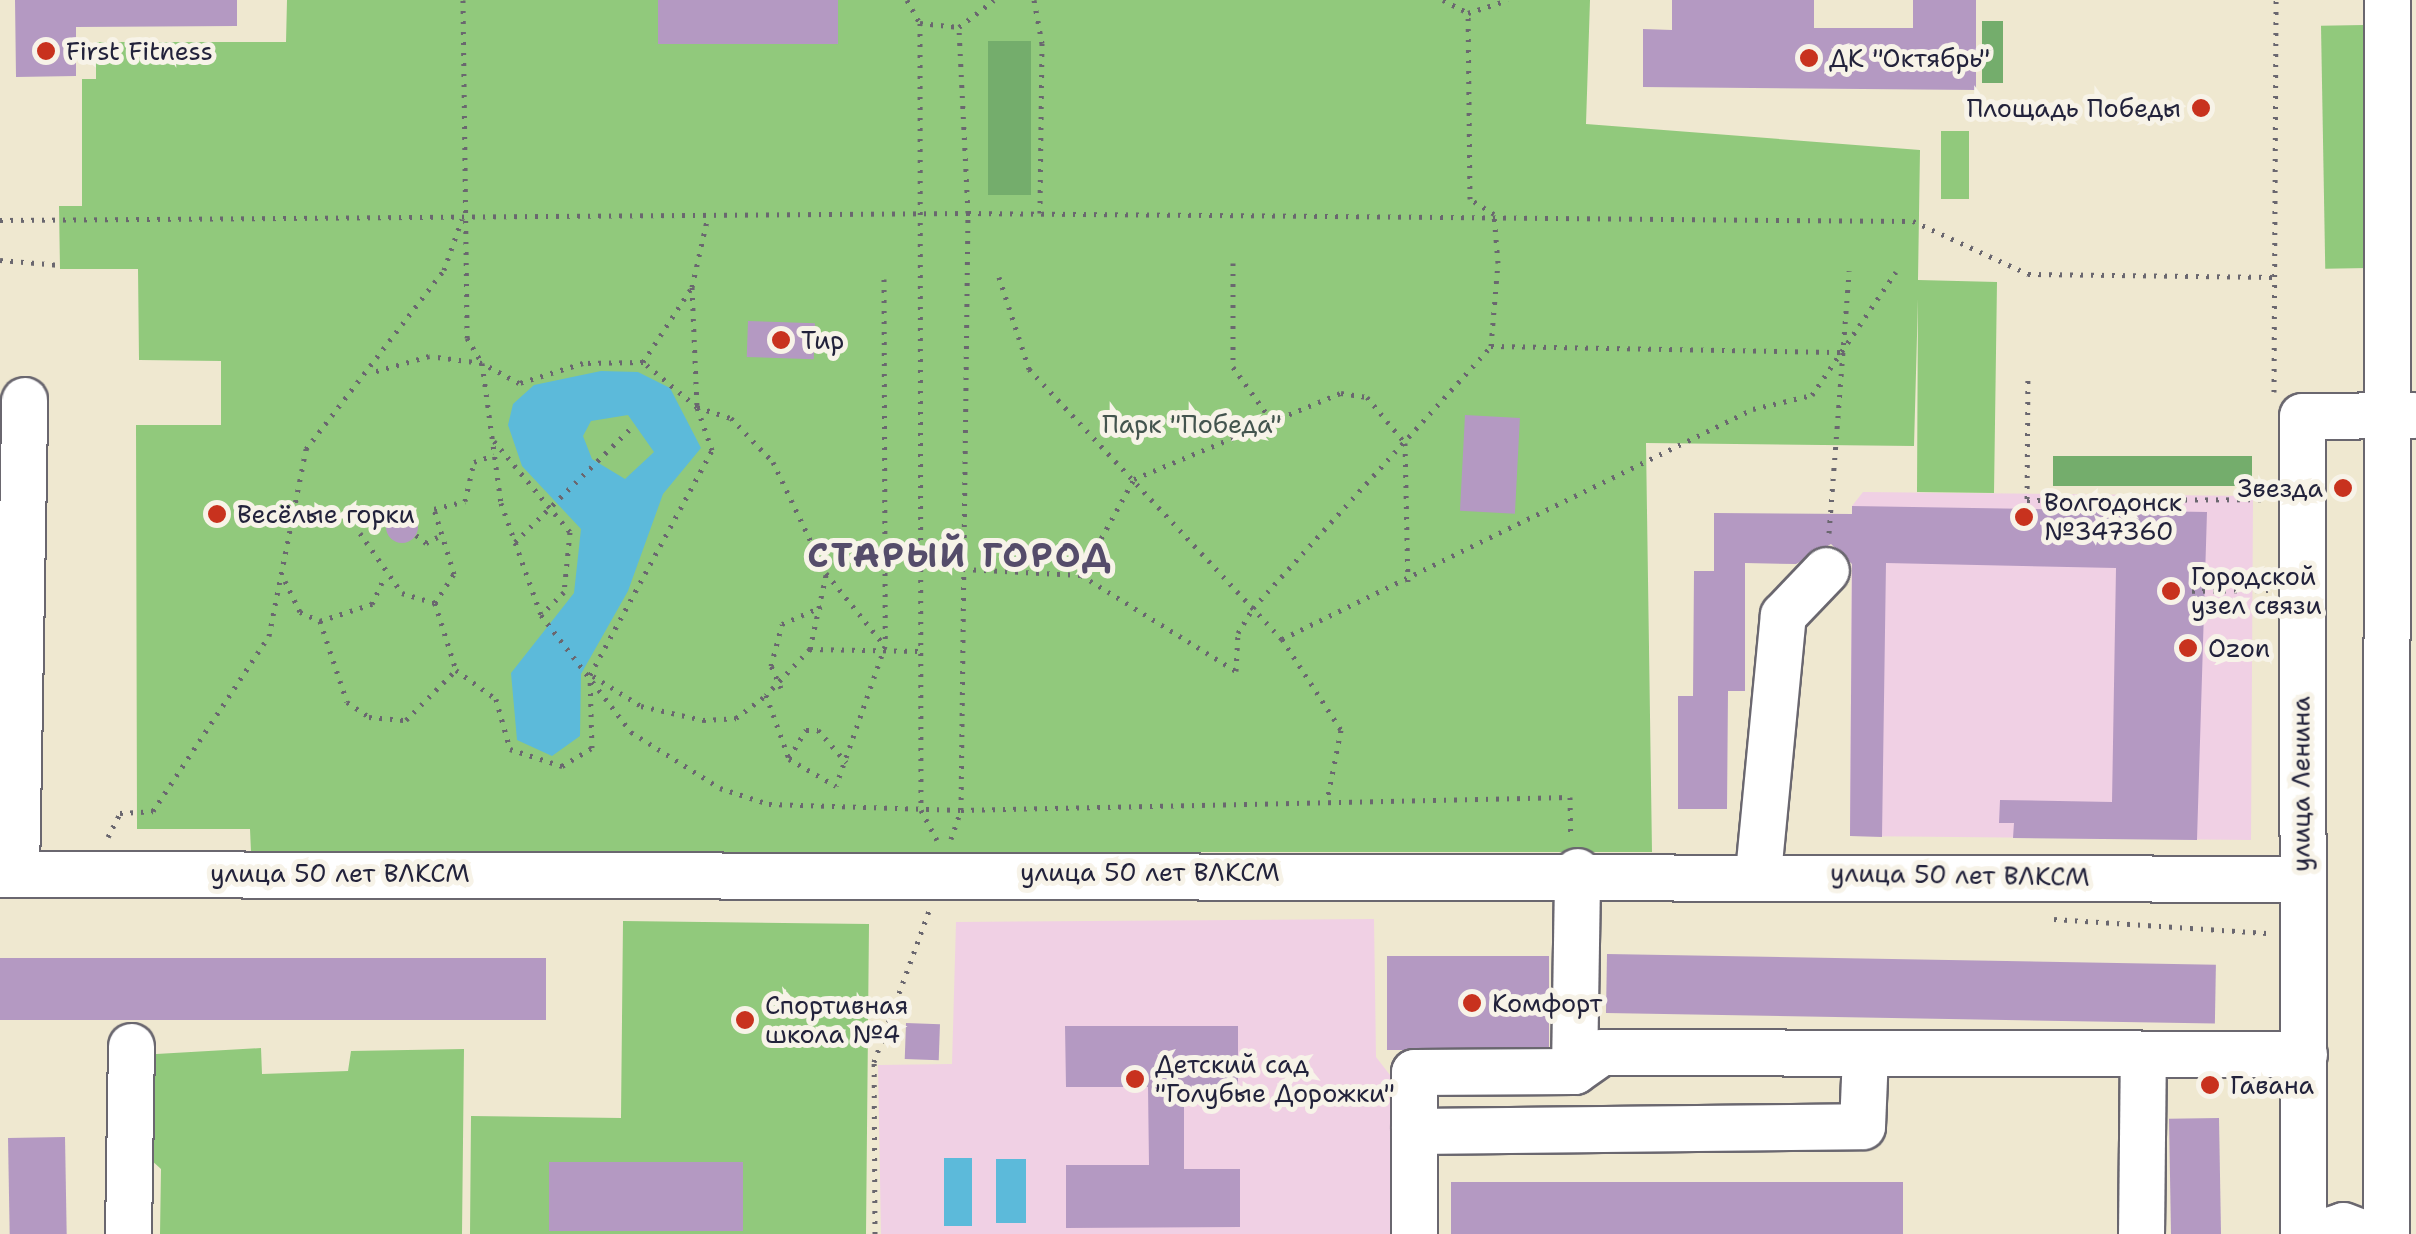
<!DOCTYPE html>
<html>
<head>
<meta charset="utf-8">
<style>
	body { margin:0 }
	#map { position:relative; width:2416px; height:1234px; overflow:hidden; background:#efe8d0; font-family:"Shantell Sans",sans-serif }
	div>[style] { position:absolute }
	[style*='--x'] { left:calc(var(--x)*1px); top:calc(var(--y)*1px); width:calc(var(--w)*1px); rotate:calc(var(--a)*1deg) }
	.built>* { inset:0; background:#f0d0e4 }
	.green>* { inset:0; background:#91c97c; transform-origin:0 0 }
	.forest>* { inset:0; background:#74ad6c; transform-origin:0 0 }
	.water>* { inset:0; background:#5cbada; transform-origin:0 0 }
	.building>* { inset:0; background:#b499c2; transform-origin:0 0 }
	.round { border-radius:50% }
	.path>* { height:5px; margin-top:-2.5px; transform-origin:0; background:repeating-linear-gradient(90deg,#6a676f 0 2.5px,transparent 0 10.5px) }
	.roads { filter:drop-shadow(2px 0 #6a676f) drop-shadow(-2px 0 #6a676f) drop-shadow(0 2px #6a676f) drop-shadow(0 -2px #6a676f) }
	.minor>* { height:45px; margin:-22.5px; padding:0 22.5px; transform-origin:22.5px; border-radius:22.5px; background:#fff }
	.dots>* { width:28px; height:28px; translate:-50% -50%; box-sizing:border-box; border:5px solid #f7f3e8; border-radius:50% }
	span { translate:-50% -50%; white-space:nowrap; text-align:center; line-height:1.15; -webkit-text-stroke:10px #f7f3e8; paint-order:stroke }
	.poi-label { font-size:25px; color:#22223b }
	.left { translate:0 -50%; text-align:left }
	.right { translate:-100% -50%; text-align:right }
	.park-label { font-size:25px; color:#43544e }
	.street-label { font-size:25px; color:#22223b }
	.district-label { font-size:35px; color:#554c6a; font-weight:700; letter-spacing:2.5px }
</style>
</head>
<body>
<div id="map">
	<div class="built">
		<div style="clip-path:polygon(1863px 492px,2253px 496px,2251px 840px,1850px 836px,1852px 506px)"></div>
		<div style="clip-path:polygon(1374px 919px,1376px 1057px,1404px 1093px,1403px 1234px,881px 1234px,878px 1065px,952px 1064px,956px 922px)"></div>
	</div>
	<div class="green">
		<div style="clip-path:polygon(287px 0,1590px 0,1586px 124px,1920px 150px,1918px 280px,1997px 282px,1994px 493px,1917px 492px,1918px 299px,1914px 446px,1646px 443px,1652px 852px,251px 852px,250px 829px,137px 829px,136px 425px,221px 425px,221px 361px,139px 360px,138px 269px,60px 269px,59px 206px,82px 206px,82px 79px,96px 79px,96px 42px,286px 42px)"></div>
		<div style="left:2364px;top:25px;width:243px;height:43px;rotate:89deg"></div>
		<div style="left:1941px;top:131px;width:28px;height:68px"></div>
		<div style="clip-path:polygon(623px 921px,869px 924px,866px 1234px,470px 1234px,471px 1116px,621px 1118px)"></div>
		<div style="clip-path:polygon(261px 1048px,262px 1074px,348px 1071px,351px 1051px,464px 1049px,462px 1234px,160px 1234px,161px 1169px,139px 1149px,139px 1055px)"></div>
	</div>
	<div class="forest">
		<div style="left:1982px;top:21px;width:21px;height:62px"></div>
		<div style="left:988px;top:41px;width:43px;height:154px"></div>
		<div style="left:2053px;top:456px;width:199px;height:30px"></div>
	</div>
	<div class="water">
		<div style="clip-path:polygon(evenodd,601px 371px,638px 372px,670px 388px,701px 448px,663px 494px,628px 591px,581px 674px,580px 736px,552px 756px,517px 740px,511px 673px,574px 593px,581px 529px,522px 466px,508px 425px,513px 404px,534px 385px,601px 371px,628px 415px,654px 452px,625px 479px,592px 459px,583px 436px,591px 421px,628px 415px)"></div>
		<div style="left:972px;top:1158px;width:68px;height:28px;rotate:90deg"></div>
		<div style="left:996px;top:1159px;width:30px;height:64px"></div>
	</div>
	<div class="building">
		<div style="clip-path:polygon(15px 0,237px 0,237px 26px,76px 27px,76px 76px,16px 77px)"></div>
		<div style="left:658px;top:0;width:180px;height:44px"></div>
		<div style="clip-path:polygon(1672px 0,1814px 0,1814px 28px,1913px 28px,1913px 0,1976px 0,1976px 90px,1643px 87px,1643px 29px,1672px 30px)"></div>
		<div style="left:748px;top:321px;width:67px;height:36px;rotate:2deg"></div>
		<div style="left:1465px;top:415px;width:55px;height:96px;rotate:3deg"></div>
		<div style="clip-path:polygon(1852px 506px,2207px 512px,2197px 840px,2013px 838px,2014px 823px,1999px 823px,2000px 800px,2112px 802px,2116px 568px,1886px 563px,1882px 837px,1850px 836px,1852px 564px,1831px 544px,1796px 564px,1745px 563px,1745px 691px,1728px 691px,1727px 809px,1678px 809px,1678px 696px,1693px 696px,1694px 571px,1714px 571px,1714px 513px,1852px 514px)"></div>
		<div class="round" style="left:386px;top:511px;width:32px;height:32px"></div>
		<div style="left:1607px;top:954px;width:609px;height:59px;rotate:1deg"></div>
		<div style="left:1387px;top:956px;width:162px;height:94px"></div>
		<div style="left:0;top:958px;width:546px;height:62px"></div>
		<div style="left:906px;top:1023px;width:34px;height:36px;rotate:2deg"></div>
		<div style="clip-path:polygon(1065px 1026px,1238px 1026px,1238px 1089px,1184px 1089px,1184px 1169px,1240px 1169px,1240px 1227px,1066px 1228px,1066px 1165px,1149px 1165px,1148px 1087px,1066px 1087px)"></div>
		<div style="left:2219px;top:1118px;width:116px;height:50px;rotate:89deg"></div>
		<div style="left:65px;top:1137px;width:97px;height:57px;rotate:89deg"></div>
		<div style="left:549px;top:1162px;width:194px;height:69px"></div>
		<div style="left:1451px;top:1182px;width:452px;height:52px"></div>
	</div>
	<div class="path">
		<div style="--x:463;--y:0;--w:338;--a:89.3"></div>
		<div style="--x:467;--y:338;--w:29;--a:59"></div>
		<div style="--x:482;--y:363;--w:141;--a:82.3"></div>
		<div style="--x:501;--y:503;--w:119;--a:70.3"></div>
		<div style="--x:541;--y:615;--w:148;--a:52.4"></div>
		<div style="--x:631;--y:732;--w:105;--a:32.2"></div>
		<div style="--x:720;--y:788;--w:52;--a:18.1"></div>
		<div style="--x:769;--y:804;--w:192;--a:1.8"></div>
		<div style="--x:961;--y:810;--w:609;--a:-1.22"></div>
		<div style="--x:1570;--y:797;--w:39;--a:89"></div>
		<div style="--x:907;--y:0;--w:26;--a:61"></div>
		<div style="--x:920;--y:23;--w:787;--a:89.93"></div>
		<div style="--x:921;--y:810;--w:34;--a:62"></div>
		<div style="--x:1034;--y:0;--w:44;--a:79.5"></div>
		<div style="--x:1042;--y:43;--w:170;--a:90.7"></div>
		<div style="--x:1443;--y:0;--w:28;--a:27"></div>
		<div style="--x:1468;--y:13;--w:42;--a:-18"></div>
		<div style="--x:920;--y:23;--w:39;--a:6"></div>
		<div style="--x:0;--y:220;--w:968;--a:-0.41"></div>
		<div style="--x:968;--y:213;--w:945;--a:0.49"></div>
		<div style="--x:1913;--y:221;--w:127;--a:24.7"></div>
		<div style="--x:2028;--y:274;--w:246;--a:0.7"></div>
		<div style="--x:0;--y:260;--w:60;--a:4.8"></div>
		<div style="--x:1233;--y:263;--w:104;--a:90"></div>
		<div style="--x:1233;--y:367;--w:67;--a:54.2"></div>
		<div style="--x:999;--y:277;--w:97;--a:71.9"></div>
		<div style="--x:1029;--y:369;--w:370;--a:46.9"></div>
		<div style="--x:1282;--y:639;--w:108;--a:57"></div>
		<div style="--x:1341;--y:730;--w:72;--a:101.2"></div>
		<div style="--x:884;--y:279;--w:364;--a:89.8"></div>
		<div style="--x:692;--y:287;--w:120;--a:87.6"></div>
		<div style="--x:697;--y:407;--w:36;--a:18"></div>
		<div style="--x:731;--y:418;--w:61;--a:46.3"></div>
		<div style="--x:773;--y:462;--w:123;--a:64.5"></div>
		<div style="--x:826;--y:573;--w:94;--a:51.1"></div>
		<div style="--x:885;--y:646;--w:148;--a:109.3"></div>
		<div style="--x:1491;--y:346;--w:357;--a:1"></div>
		<div style="--x:643;--y:362;--w:90;--a:-56.8"></div>
		<div style="--x:692;--y:287;--w:73;--a:-77.3"></div>
		<div style="--x:2274;--y:392;--w:392;--a:-89.7"></div>
		<div style="--x:494;--y:441;--w:119;--a:50.1"></div>
		<div style="--x:570;--y:532;--w:60;--a:95.7"></div>
		<div style="--x:564;--y:592;--w:33;--a:135"></div>
		<div style="--x:2027;--y:500;--w:239;--a:-0.2"></div>
		<div style="--x:2027;--y:509;--w:130;--a:-89.6"></div>
		<div style="--x:360;--y:533;--w:73;--a:55"></div>
		<div style="--x:402;--y:593;--w:34;--a:17"></div>
		<div style="--x:435;--y:603;--w:70;--a:72.6"></div>
		<div style="--x:1829;--y:533;--w:263;--a:-85.6"></div>
		<div style="--x:416;--y:535;--w:13;--a:39"></div>
		<div style="--x:426;--y:543;--w:13;--a:-27"></div>
		<div style="--x:515;--y:542;--w:165;--a:-44.5"></div>
		<div style="--x:963;--y:569;--w:118;--a:2.9"></div>
		<div style="--x:1081;--y:575;--w:182;--a:31.8"></div>
		<div style="--x:1236;--y:671;--w:38;--a:-87"></div>
		<div style="--x:1238;--y:633;--w:29;--a:-59"></div>
		<div style="--x:1253;--y:608;--w:354;--a:-47.7"></div>
		<div style="--x:1491;--y:346;--w:83;--a:-85.2"></div>
		<div style="--x:1498;--y:263;--w:49;--a:-94.7"></div>
		<div style="--x:1494;--y:214;--w:28;--a:-148"></div>
		<div style="--x:1470;--y:199;--w:186;--a:-90.6"></div>
		<div style="--x:826;--y:575;--w:76;--a:102.2"></div>
		<div style="--x:810;--y:649;--w:64;--a:133.7"></div>
		<div style="--x:766;--y:695;--w:68;--a:70.2"></div>
		<div style="--x:789;--y:759;--w:54;--a:29.9"></div>
		<div style="--x:1081;--y:575;--w:110;--a:-61.1"></div>
		<div style="--x:1134;--y:479;--w:224;--a:-22.6"></div>
		<div style="--x:1341;--y:393;--w:26;--a:9"></div>
		<div style="--x:1367;--y:397;--w:60;--a:50.4"></div>
		<div style="--x:1405;--y:443;--w:139;--a:88.8"></div>
		<div style="--x:285;--y:581;--w:34;--a:64"></div>
		<div style="--x:300;--y:612;--w:22;--a:24"></div>
		<div style="--x:320;--y:621;--w:85;--a:71.6"></div>
		<div style="--x:347;--y:702;--w:27;--a:34"></div>
		<div style="--x:369;--y:717;--w:37;--a:5"></div>
		<div style="--x:406;--y:720;--w:71;--a:-45"></div>
		<div style="--x:456;--y:670;--w:49;--a:35.9"></div>
		<div style="--x:496;--y:699;--w:52;--a:74.4"></div>
		<div style="--x:510;--y:749;--w:55;--a:18.1"></div>
		<div style="--x:562;--y:766;--w:35;--a:-31"></div>
		<div style="--x:592;--y:748;--w:73;--a:-91.6"></div>
		<div style="--x:590;--y:675;--w:256;--a:-61.5"></div>
		<div style="--x:712;--y:450;--w:46;--a:-109.2"></div>
		<div style="--x:697;--y:407;--w:70;--a:-140.2"></div>
		<div style="--x:643;--y:362;--w:60;--a:179"></div>
		<div style="--x:583;--y:363;--w:67;--a:162.6"></div>
		<div style="--x:519;--y:383;--w:42;--a:-151.6"></div>
		<div style="--x:482;--y:363;--w:53;--a:-172.5"></div>
		<div style="--x:429;--y:356;--w:61;--a:163.9"></div>
		<div style="--x:2171;--y:591;--w:97;--a:-0.6"></div>
		<div style="--x:435;--y:603;--w:35;--a:-57"></div>
		<div style="--x:454;--y:574;--w:68;--a:-107.1"></div>
		<div style="--x:434;--y:509;--w:32;--a:-14"></div>
		<div style="--x:465;--y:501;--w:40;--a:-77"></div>
		<div style="--x:474;--y:462;--w:21;--a:-19"></div>
		<div style="--x:320;--y:621;--w:55;--a:-18.1"></div>
		<div style="--x:372;--y:604;--w:31;--a:-65"></div>
		<div style="--x:1282;--y:639;--w:524;--a:-26.03"></div>
		<div style="--x:1753;--y:409;--w:61;--a:-13.3"></div>
		<div style="--x:1812;--y:395;--w:149;--a:-55.7"></div>
		<div style="--x:810;--y:649;--w:109;--a:1.1"></div>
		<div style="--x:593;--y:676;--w:57;--a:32"></div>
		<div style="--x:641;--y:706;--w:64;--a:12.7"></div>
		<div style="--x:703;--y:720;--w:33;--a:-3"></div>
		<div style="--x:736;--y:718;--w:38;--a:-37"></div>
		<div style="--x:781;--y:688;--w:24;--a:-114"></div>
		<div style="--x:771;--y:666;--w:43;--a:-75.3"></div>
		<div style="--x:782;--y:624;--w:43;--a:-23.6"></div>
		<div style="--x:789;--y:758;--w:33;--a:-59"></div>
		<div style="--x:806;--y:730;--w:12;--a:0"></div>
		<div style="--x:818;--y:730;--w:43;--a:48.8"></div>
		<div style="--x:108;--y:837;--w:27;--a:-63"></div>
		<div style="--x:120;--y:813;--w:33;--a:-3"></div>
		<div style="--x:153;--y:811;--w:210;--a:-56.5"></div>
		<div style="--x:269;--y:636;--w:191;--a:-78.8"></div>
		<div style="--x:306;--y:449;--w:226;--a:-52.4"></div>
		<div style="--x:444;--y:270;--w:54;--a:-70.6"></div>
		<div style="--x:951;--y:839;--w:31;--a:-71"></div>
		<div style="--x:961;--y:810;--w:597;--a:-89.33"></div>
		<div style="--x:968;--y:213;--w:186;--a:-92.8"></div>
		<div style="--x:959;--y:27;--w:44;--a:-37.6"></div>
		<div style="--x:2054;--y:919;--w:213;--a:3.8"></div>
		<div style="--x:875;--y:1234;--w:172;--a:-90.3"></div>
		<div style="--x:874;--y:1062;--w:161;--a:-70"></div>
	</div>
	<div class="roads">
		<div class="minor">
			<div style="--x:1758;--y:873;--w:259;--a:-84.5"></div>
			<div style="--x:1783;--y:615;--w:62;--a:-46.3"></div>
			<div style="--x:0;--y:874;--w:2300;--a:0.12"></div>
			<div style="--x:16;--y:874;--w:474;--a:-89"></div>
			<div style="--x:1574;--y:1071;--w:200;--a:-89.1"></div>
			<div style="--x:1414;--y:1131;--w:448;--a:-0.6"></div>
			<div style="--x:1862;--y:1126;--w:72;--a:-87.6"></div>
			<div style="--x:128;--y:1234;--w:188;--a:-89.1"></div>
			<div style="--x:1414;--y:1234;--w:162;--a:-90"></div>
			<div style="--x:1414;--y:1072;--w:160;--a:-0.4"></div>
			<div style="--x:1574;--y:1071;--w:33;--a:-35"></div>
			<div style="--x:1601;--y:1052;--w:703;--a:0.16"></div>
			<div style="--x:2141;--y:1234;--w:177;--a:-89.4"></div>
			<div style="--x:2303;--y:1234;--w:818;--a:-90.07"></div>
			<div style="--x:2302;--y:416;--w:112;--a:-0.5"></div>
			<div style="--x:2316;--y:1234;--w:28;--a:-18"></div>
			<div style="--x:2343;--y:1225;--w:25;--a:21"></div>
			<div style="--x:2386;--y:1234;--w:1234;--a:-89.95"></div>
		</div>
	</div>
	<div class="dots">
		<div style="left:46px;top:51px;background:#c8321e"></div>
		<div style="left:1809px;top:58px;background:#c8321e"></div>
		<div style="left:2201px;top:108px;background:#c8321e"></div>
		<div style="left:781px;top:340px;background:#c8321e"></div>
		<div style="left:2343px;top:488px;background:#c8321e"></div>
		<div style="left:217px;top:514px;background:#c8321e"></div>
		<div style="left:2024px;top:517px;background:#c8321e"></div>
		<div style="left:2171px;top:591px;background:#c8321e"></div>
		<div style="left:2188px;top:648px;background:#c8321e"></div>
		<div style="left:1472px;top:1003px;background:#c8321e"></div>
		<div style="left:745px;top:1020px;background:#c8321e"></div>
		<div style="left:1135px;top:1079px;background:#c8321e"></div>
		<div style="left:2210px;top:1085px;background:#c8321e"></div>
	</div>
	<div class="poi-label">
		<span class="left" style="left:66px;top:51px">First Fitness</span>
		<span class="left" style="left:1829px;top:58px">ДК "Октябрь"</span>
		<span class="right" style="left:2181px;top:108px">Площадь Победы</span>
		<span class="left" style="left:801px;top:340px">Тир</span>
		<span class="right" style="left:2323px;top:488px">Звезда</span>
		<span class="left" style="left:2044px;top:517px">Волгодонск<br>№347360</span>
		<span class="left" style="left:237px;top:514px">Весёлые горки</span>
		<span class="left" style="left:2191px;top:591px">Городской<br>узел связи</span>
		<span class="left" style="left:2208px;top:648px">Ozon</span>
		<span class="left" style="left:1492px;top:1003px">Комфорт</span>
		<span class="left" style="left:765px;top:1020px">Спортивная<br>школа №4</span>
		<span class="left" style="left:1155px;top:1079px">Детский сад<br>"Голубые Дорожки"</span>
		<span class="left" style="left:2230px;top:1085px">Гавана</span>
	</div>
	<div class="park-label">
		<span style="left:1192px;top:424px">Парк "Победа"</span>
	</div>
	<div class="street-label">
		<span style="left:2301px;top:784px;rotate:-90deg">улица Ленина</span>
		<span style="left:1150px;top:872px">улица 50 лет ВЛКСМ</span>
		<span style="left:340px;top:873px">улица 50 лет ВЛКСМ</span>
		<span style="left:1960px;top:875px;rotate:1deg">улица 50 лет ВЛКСМ</span>
	</div>
	<div class="district-label">
		<span style="left:960px;top:555px">СТАРЫЙ ГОРОД</span>
	</div>
</div>
</body>
</html>
